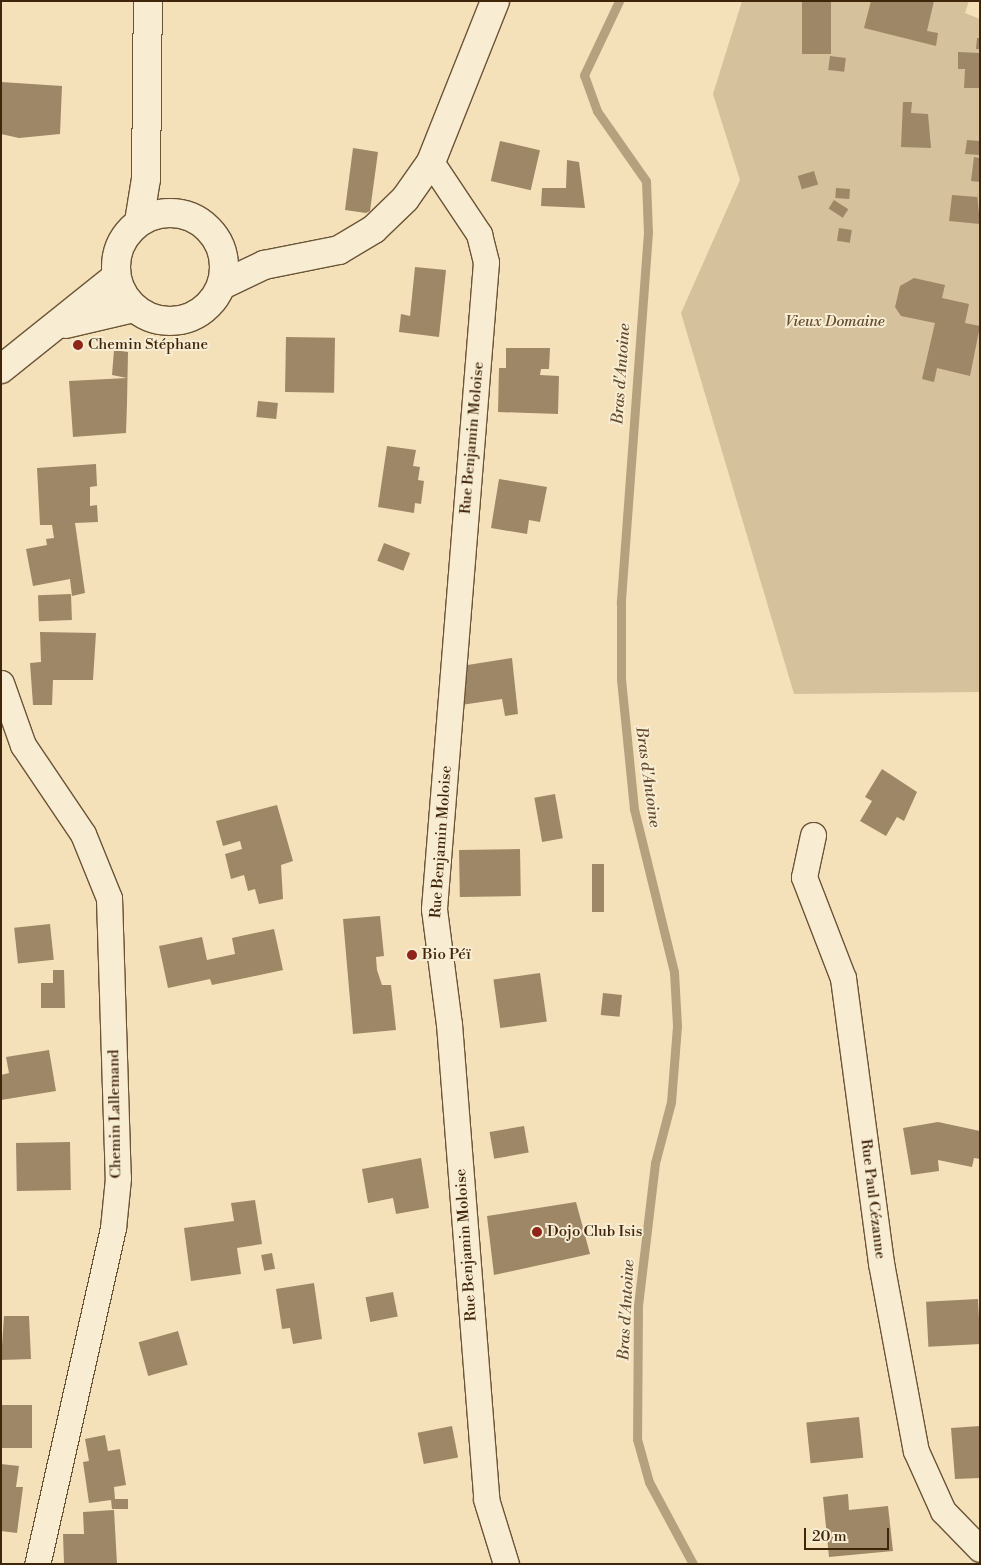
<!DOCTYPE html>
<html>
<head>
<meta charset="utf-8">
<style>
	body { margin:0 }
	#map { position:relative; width:981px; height:1565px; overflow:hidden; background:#f4e1ba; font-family:"Libre Bodoni",serif }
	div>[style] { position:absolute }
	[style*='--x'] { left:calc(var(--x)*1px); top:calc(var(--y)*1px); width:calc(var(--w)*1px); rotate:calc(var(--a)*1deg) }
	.green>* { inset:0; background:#d5c19c }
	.stream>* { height:9px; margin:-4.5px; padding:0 4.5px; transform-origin:4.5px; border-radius:4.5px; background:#b6a17e }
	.building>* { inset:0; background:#9d8766; transform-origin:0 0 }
	.roads { filter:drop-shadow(1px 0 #6c5436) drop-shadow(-1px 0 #6c5436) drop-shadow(0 1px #6c5436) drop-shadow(0 -1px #6c5436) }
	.street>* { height:25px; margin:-12.5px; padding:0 12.5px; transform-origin:12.5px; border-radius:12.5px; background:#f8ecd2 }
	.secondary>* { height:28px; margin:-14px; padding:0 14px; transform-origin:14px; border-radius:14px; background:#f8ecd2 }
	.secondary>.ring { margin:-14px; padding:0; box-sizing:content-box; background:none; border:28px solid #f8ecd2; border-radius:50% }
	.dots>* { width:14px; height:14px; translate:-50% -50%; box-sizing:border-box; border:2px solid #f8ecd2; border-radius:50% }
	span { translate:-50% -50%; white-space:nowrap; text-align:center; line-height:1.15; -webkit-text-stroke:4px #f8ecd2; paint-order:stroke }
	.park-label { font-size:15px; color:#644c2e; font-style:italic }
	.poi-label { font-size:15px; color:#3f250a }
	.left { translate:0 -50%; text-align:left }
	.street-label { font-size:15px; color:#3f250a }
	.water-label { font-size:16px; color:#634a2d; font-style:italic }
	.frame { position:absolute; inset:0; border:2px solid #3f250a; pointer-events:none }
	.scale { position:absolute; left:804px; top:1528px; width:85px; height:22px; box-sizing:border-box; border:2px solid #3f250a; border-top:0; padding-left:6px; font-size:15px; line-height:18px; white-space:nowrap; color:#3f250a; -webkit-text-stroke:4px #f8ecd2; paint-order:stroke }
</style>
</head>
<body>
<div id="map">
	<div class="green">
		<div style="clip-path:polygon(742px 1px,969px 1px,965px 13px,980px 19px,980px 692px,794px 694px,681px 313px,740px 180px,713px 94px)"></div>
	</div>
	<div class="stream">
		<div style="--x:619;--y:1;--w:82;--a:115.3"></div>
		<div style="--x:584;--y:75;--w:38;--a:70"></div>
		<div style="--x:597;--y:111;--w:85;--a:55"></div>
		<div style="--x:646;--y:181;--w:51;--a:87.8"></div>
		<div style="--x:648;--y:232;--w:372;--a:94.2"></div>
		<div style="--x:621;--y:603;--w:76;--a:90"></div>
		<div style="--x:621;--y:679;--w:131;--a:84.3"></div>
		<div style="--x:634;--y:809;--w:168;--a:76.2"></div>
		<div style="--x:674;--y:972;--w:54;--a:86.8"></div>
		<div style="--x:677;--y:1026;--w:76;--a:94.5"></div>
		<div style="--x:671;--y:1102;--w:63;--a:104.7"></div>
		<div style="--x:655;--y:1163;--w:144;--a:96.8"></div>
		<div style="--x:638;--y:1306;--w:133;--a:90.4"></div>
		<div style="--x:637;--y:1439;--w:45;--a:74.4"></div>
		<div style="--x:649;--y:1482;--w:93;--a:61.8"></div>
	</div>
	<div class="building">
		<div style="left:802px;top:1px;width:29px;height:53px"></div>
		<div style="clip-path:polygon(871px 1px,934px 1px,927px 31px,938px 33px,936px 46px,864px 28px)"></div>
		<div style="clip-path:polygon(977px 38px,980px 38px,980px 49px,976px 49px)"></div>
		<div style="clip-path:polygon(958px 52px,980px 53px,980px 88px,964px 88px,965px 69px,958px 69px)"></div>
		<div style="left:830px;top:56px;width:16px;height:14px;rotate:7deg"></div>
		<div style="clip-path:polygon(1px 82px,62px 86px,60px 134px,19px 138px,1px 134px)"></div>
		<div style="clip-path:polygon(903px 102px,912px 102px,911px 113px,928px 114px,931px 148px,901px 147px)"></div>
		<div style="clip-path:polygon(967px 140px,980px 141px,980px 155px,965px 154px)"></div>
		<div style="left:500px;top:141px;width:41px;height:41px;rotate:13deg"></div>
		<div style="clip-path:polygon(353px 148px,378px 152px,370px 211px,366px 213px,345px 210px)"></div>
		<div style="clip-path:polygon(974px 157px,980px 158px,980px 182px,971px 181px)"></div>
		<div style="clip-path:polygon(567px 160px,579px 162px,585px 208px,541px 206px,542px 188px,566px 188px)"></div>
		<div style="left:814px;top:171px;width:14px;height:17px;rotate:73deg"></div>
		<div style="left:836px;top:188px;width:14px;height:10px;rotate:4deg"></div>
		<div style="clip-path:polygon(977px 193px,980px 224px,949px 221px,952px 195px,977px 197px)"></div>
		<div style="left:834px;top:200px;width:17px;height:10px;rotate:33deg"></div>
		<div style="left:839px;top:228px;width:13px;height:13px;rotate:9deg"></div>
		<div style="clip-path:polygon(415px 267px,446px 270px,439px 337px,399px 332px,401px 314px,410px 316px)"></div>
		<div style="clip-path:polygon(914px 278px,945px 285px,942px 298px,969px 304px,965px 323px,980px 326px,970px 376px,937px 368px,934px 382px,922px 379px,935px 323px,901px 316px,895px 307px,900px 286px)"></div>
		<div style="left:286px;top:337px;width:49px;height:55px;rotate:1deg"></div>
		<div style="clip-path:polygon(506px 348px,550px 348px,549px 369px,541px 369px,540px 375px,559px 376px,558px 414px,498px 412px,499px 368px,506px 368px)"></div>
		<div style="clip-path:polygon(114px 350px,128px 352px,127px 403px,126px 433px,73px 437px,69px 381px,127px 378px,112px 375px)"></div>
		<div style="left:258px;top:401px;width:20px;height:16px;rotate:6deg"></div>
		<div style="clip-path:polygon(387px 446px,416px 450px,413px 466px,420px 467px,418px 480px,424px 481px,421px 504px,415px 503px,414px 513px,378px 507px)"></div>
		<div style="clip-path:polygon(96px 464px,97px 486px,90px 487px,90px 506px,97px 505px,98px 522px,75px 523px,85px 593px,72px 596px,70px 579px,33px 586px,26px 549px,47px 545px,46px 539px,54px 538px,52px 525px,40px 525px,37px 468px)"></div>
		<div style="clip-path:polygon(499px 479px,547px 487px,540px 522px,529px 520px,527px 534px,491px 528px)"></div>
		<div style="left:384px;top:543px;width:28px;height:19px;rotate:21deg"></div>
		<div style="left:71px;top:594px;width:26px;height:33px;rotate:88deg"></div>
		<div style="clip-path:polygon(40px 632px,96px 633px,93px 680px,53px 680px,52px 705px,33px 705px,30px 663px,41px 662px)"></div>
		<div style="clip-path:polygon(512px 658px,518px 714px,505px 716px,502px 699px,461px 705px,455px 667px)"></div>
		<div style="clip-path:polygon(882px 769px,917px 792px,904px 821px,897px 817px,886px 836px,860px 821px,872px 801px,865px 797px)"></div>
		<div style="left:555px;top:794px;width:45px;height:21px;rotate:80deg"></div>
		<div style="clip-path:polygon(277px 805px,293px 861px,281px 865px,283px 899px,259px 904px,255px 889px,248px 891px,244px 875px,231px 879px,225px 854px,242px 849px,240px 841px,223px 846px,216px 821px)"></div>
		<div style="left:520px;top:849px;width:47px;height:61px;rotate:89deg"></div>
		<div style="left:592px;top:864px;width:12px;height:48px"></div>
		<div style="clip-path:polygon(380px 916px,384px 956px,376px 957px,377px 970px,382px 985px,391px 985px,396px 1030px,353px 1034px,343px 919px)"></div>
		<div style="left:50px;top:924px;width:36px;height:36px;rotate:84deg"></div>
		<div style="clip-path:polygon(274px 929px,283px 970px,212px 985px,210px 979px,168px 988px,159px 946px,202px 937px,207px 960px,235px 954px,232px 938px)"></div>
		<div style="clip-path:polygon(53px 970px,64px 970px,65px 1008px,41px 1008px,41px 983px,53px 983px)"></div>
		<div style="left:540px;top:973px;width:49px;height:47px;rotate:82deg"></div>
		<div style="left:603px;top:993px;width:19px;height:22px;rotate:6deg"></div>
		<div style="clip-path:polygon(49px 1050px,56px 1091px,1px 1100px,1px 1075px,9px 1073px,6px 1057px)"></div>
		<div style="clip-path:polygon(938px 1122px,980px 1131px,980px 1159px,974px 1158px,972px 1167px,938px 1160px,939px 1171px,911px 1175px,903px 1128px)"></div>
		<div style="left:524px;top:1126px;width:27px;height:35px;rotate:80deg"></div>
		<div style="left:70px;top:1142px;width:48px;height:54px;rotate:89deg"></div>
		<div style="clip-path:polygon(421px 1158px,429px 1208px,396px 1214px,393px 1198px,368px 1203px,362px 1169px)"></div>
		<div style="clip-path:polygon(255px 1200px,262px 1244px,237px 1248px,241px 1274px,191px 1281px,184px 1228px,234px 1221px,231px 1203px)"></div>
		<div style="clip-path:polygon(576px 1202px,590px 1254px,494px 1275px,487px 1216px)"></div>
		<div style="left:272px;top:1253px;width:16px;height:11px;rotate:79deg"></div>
		<div style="clip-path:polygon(314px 1283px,322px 1339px,293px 1344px,290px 1328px,282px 1329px,276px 1289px)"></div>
		<div style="left:393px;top:1292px;width:25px;height:28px;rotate:79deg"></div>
		<div style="left:978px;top:1299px;width:45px;height:52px;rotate:87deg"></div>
		<div style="clip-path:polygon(4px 1316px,29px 1316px,31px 1359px,1px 1360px)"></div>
		<div style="left:178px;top:1331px;width:35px;height:41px;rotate:74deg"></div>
		<div style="left:1px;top:1405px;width:31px;height:43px"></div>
		<div style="left:859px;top:1417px;width:41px;height:53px;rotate:84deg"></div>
		<div style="left:452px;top:1426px;width:32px;height:35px;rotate:79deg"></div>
		<div style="clip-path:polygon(980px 1426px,980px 1478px,955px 1479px,951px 1428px)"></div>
		<div style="clip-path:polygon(105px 1435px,108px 1451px,120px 1449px,126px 1485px,114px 1487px,115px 1499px,128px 1499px,128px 1509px,112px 1509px,111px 1500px,89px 1503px,83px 1462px,89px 1461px,85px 1439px)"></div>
		<div style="clip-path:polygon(1px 1464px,19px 1466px,16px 1487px,23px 1487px,17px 1533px,1px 1531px)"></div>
		<div style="clip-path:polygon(848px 1494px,849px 1510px,888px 1506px,893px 1551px,829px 1557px,823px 1497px)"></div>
		<div style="clip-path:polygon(114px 1510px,117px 1564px,64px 1564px,63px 1534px,84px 1534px,83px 1512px)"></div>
	</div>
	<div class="roads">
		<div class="street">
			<div style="--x:431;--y:162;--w:87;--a:56.3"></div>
			<div style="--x:479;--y:234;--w:29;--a:76"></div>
			<div style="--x:486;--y:262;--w:649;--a:94.6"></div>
			<div style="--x:434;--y:909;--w:116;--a:82.6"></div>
			<div style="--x:449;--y:1024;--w:476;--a:85.5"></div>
			<div style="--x:486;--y:1499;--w:68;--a:72.9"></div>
			<div style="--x:1;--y:683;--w:66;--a:70.5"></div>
			<div style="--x:23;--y:745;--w:107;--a:56"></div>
			<div style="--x:83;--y:834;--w:69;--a:67.9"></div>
			<div style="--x:109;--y:898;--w:280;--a:88.2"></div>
			<div style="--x:118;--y:1178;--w:50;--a:95.7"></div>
			<div style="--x:113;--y:1228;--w:344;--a:102.7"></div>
			<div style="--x:813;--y:835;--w:43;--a:102.1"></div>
			<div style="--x:804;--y:877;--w:108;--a:68.9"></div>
			<div style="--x:843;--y:978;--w:288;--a:82.4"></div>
			<div style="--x:881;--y:1263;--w:191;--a:79.5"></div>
			<div style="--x:916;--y:1451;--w:66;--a:65.8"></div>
			<div style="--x:943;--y:1511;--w:53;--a:45.8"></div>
		</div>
		<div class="secondary">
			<div class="ring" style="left:116px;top:213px;width:80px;height:80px"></div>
			<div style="--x:139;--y:222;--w:44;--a:-80.8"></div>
			<div style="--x:146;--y:179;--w:178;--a:-89.4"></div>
			<div style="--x:222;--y:285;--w:47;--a:-25.5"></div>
			<div style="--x:264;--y:265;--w:76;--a:-11.3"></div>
			<div style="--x:339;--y:250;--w:41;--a:-31"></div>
			<div style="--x:374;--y:229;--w:43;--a:-44.1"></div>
			<div style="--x:405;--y:199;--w:45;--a:-54.9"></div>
			<div style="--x:431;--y:162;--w:173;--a:-68.3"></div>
			<div style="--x:66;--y:324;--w:69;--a:-13.4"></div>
			<div style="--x:1;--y:369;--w:147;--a:-38.7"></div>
		</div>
	</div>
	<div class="dots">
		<div style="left:78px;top:345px;background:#8f2418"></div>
		<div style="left:412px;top:955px;background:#8f2418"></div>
		<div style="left:537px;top:1232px;background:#8f2418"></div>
	</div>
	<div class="park-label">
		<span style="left:835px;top:322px">Vieux Domaine</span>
	</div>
	<div class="poi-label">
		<span class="left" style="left:88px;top:345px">Chemin Stéphane</span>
		<span class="left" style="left:422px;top:955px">Bio Péï</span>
		<span class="left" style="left:547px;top:1232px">Dojo Club Isis</span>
	</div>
	<div class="street-label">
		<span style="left:472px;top:438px;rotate:-85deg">Rue Benjamin Moloise</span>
		<span style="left:441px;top:842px;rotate:-86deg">Rue Benjamin Moloise</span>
		<span style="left:115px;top:1114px;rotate:-91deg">Chemin Lallemand</span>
		<span style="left:873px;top:1199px;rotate:83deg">Rue Paul Cézanne</span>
		<span style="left:466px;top:1245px;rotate:-94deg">Rue Benjamin Moloise</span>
	</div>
	<div class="water-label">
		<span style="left:621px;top:374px;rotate:-86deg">Bras d'Antoine</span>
		<span style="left:648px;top:777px;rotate:82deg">Bras d'Antoine</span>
		<span style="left:626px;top:1310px;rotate:-87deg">Bras d'Antoine</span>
	</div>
	<div class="frame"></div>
	<div class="scale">20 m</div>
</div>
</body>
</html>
